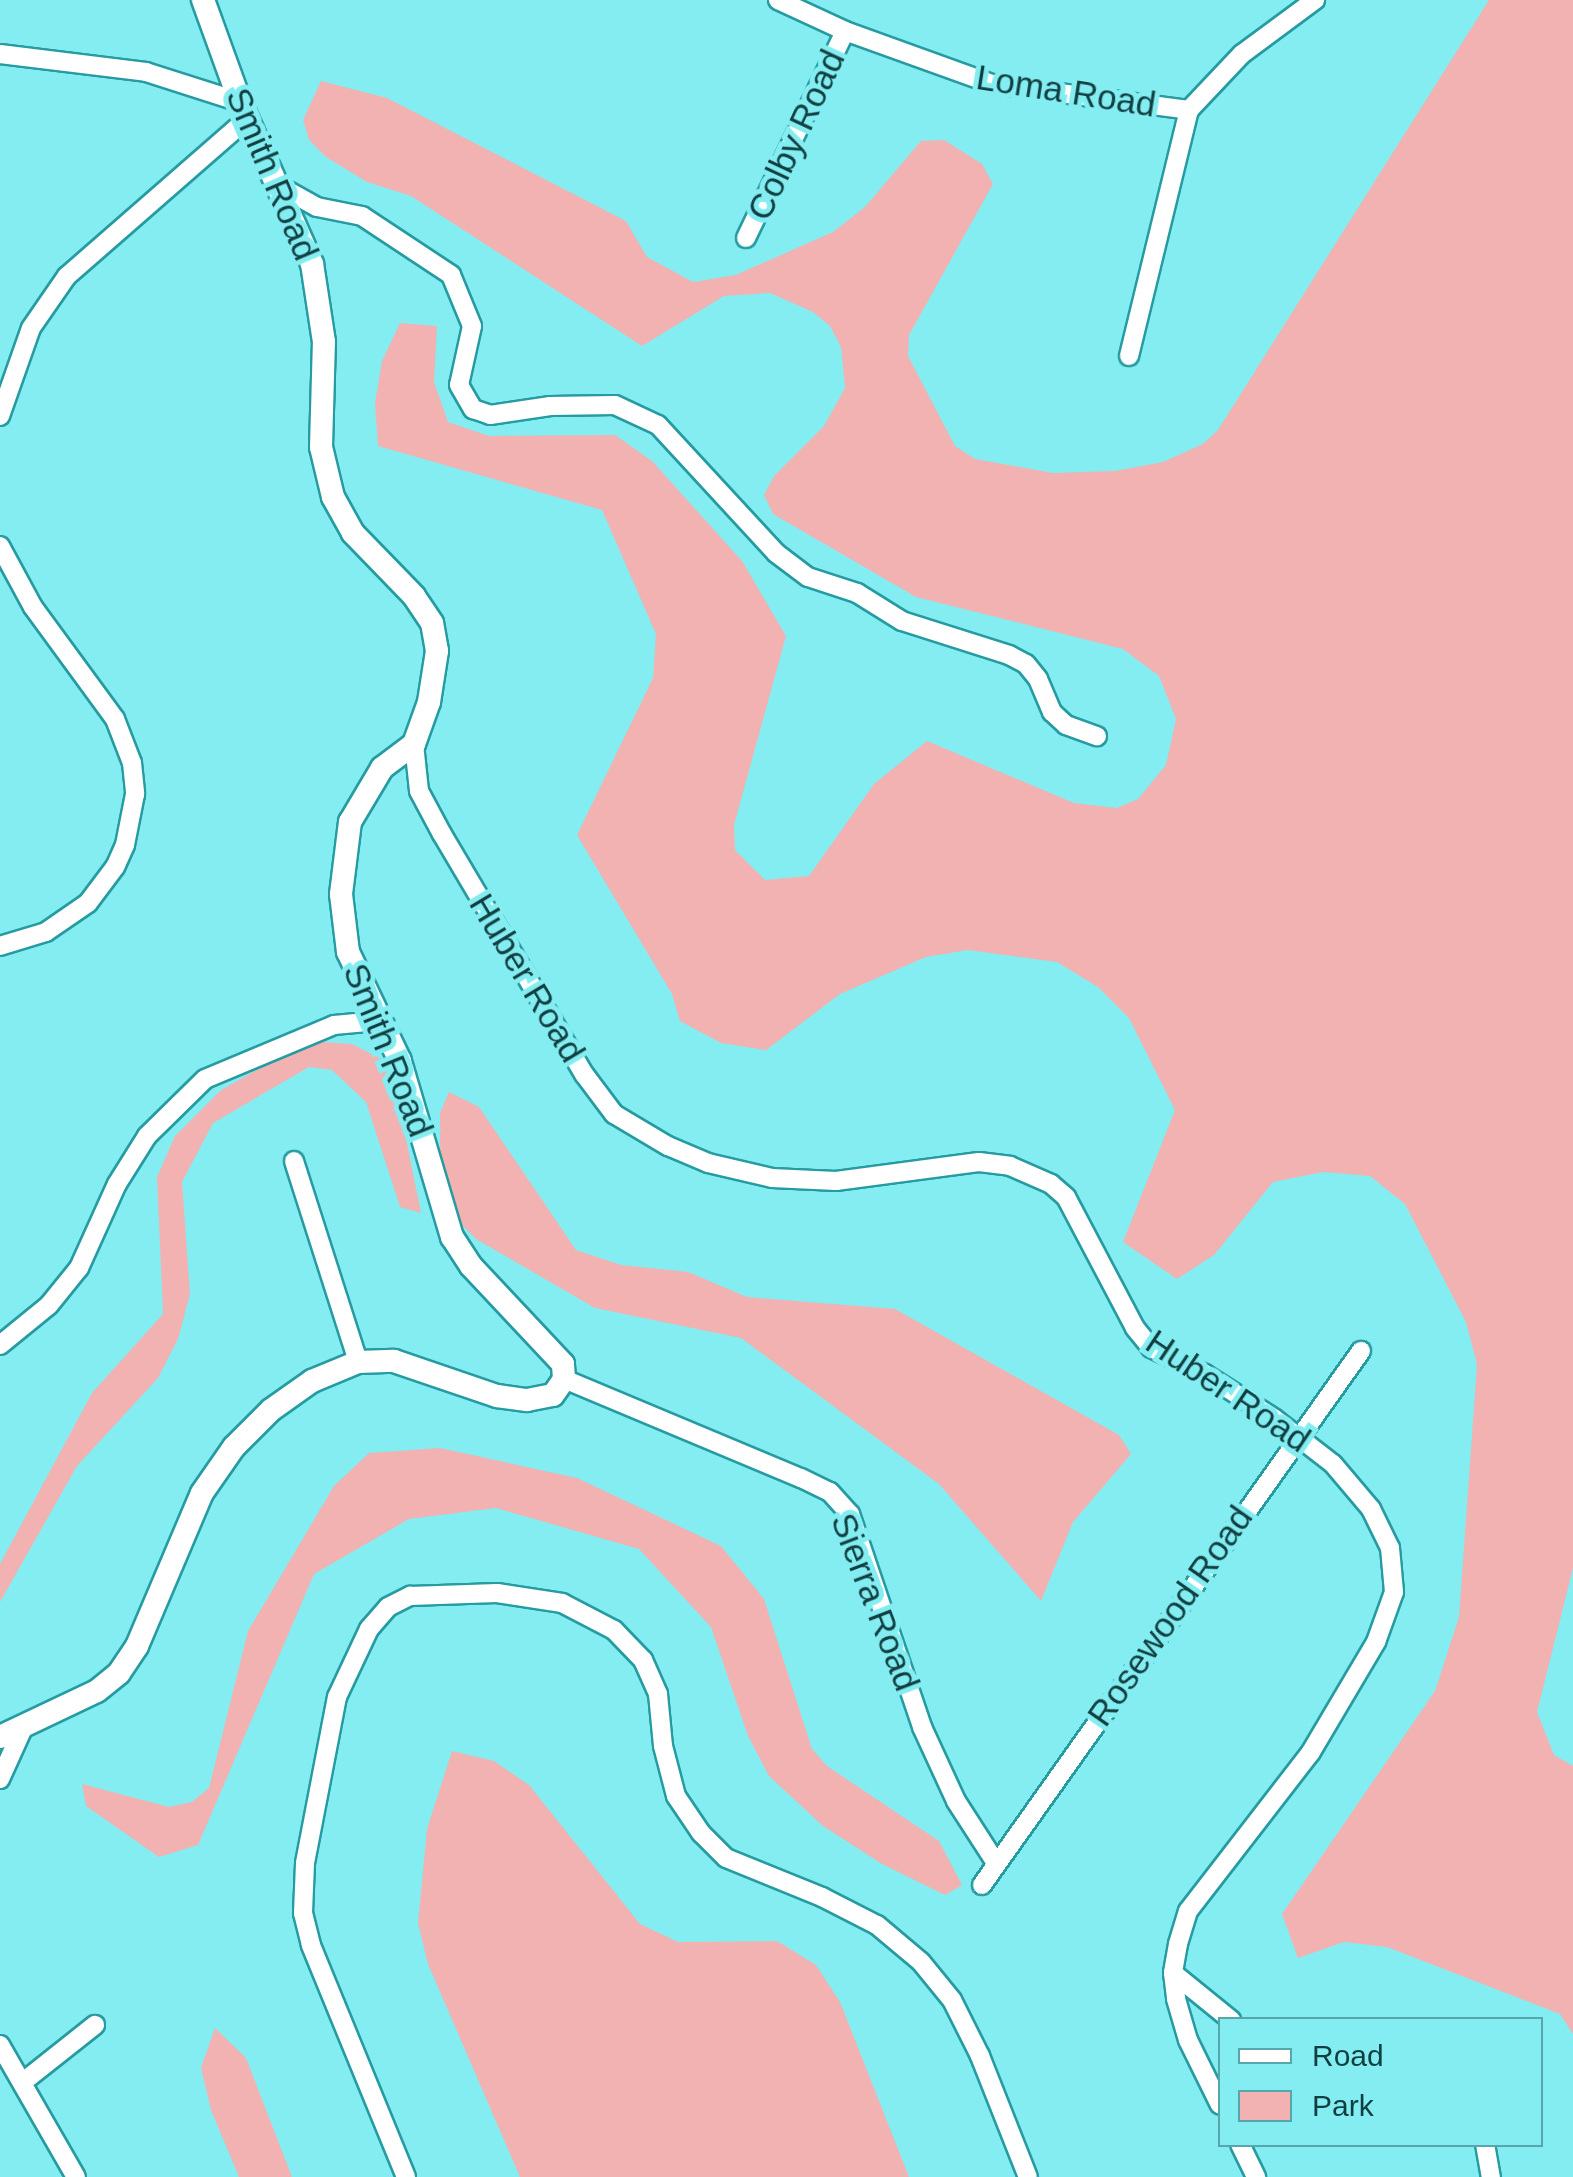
<!DOCTYPE html>
<html>
<head>
<meta charset="utf-8">
<style>
	body { margin:0 }
	#map { position:relative; width:1573px; height:2177px; overflow:hidden; background:#83edf2; font-family:Arial,sans-serif }
	div>[style] { position:absolute }
	[style*='--x'] { left:calc(var(--x)*1px); top:calc(var(--y)*1px); width:calc(var(--w)*1px); rotate:calc(var(--a)*1deg) }
	.green>* { inset:0; background:#f2b2b1 }
	.roads { filter:drop-shadow(2px 0 #269ba1) drop-shadow(-2px 0 #269ba1) drop-shadow(0 2px #269ba1) drop-shadow(0 -2px #269ba1) }
	.minor>* { height:18px; margin:-9px; padding:0 9px; transform-origin:9px; border-radius:9px; background:#fff }
	.tertiary>* { height:22px; margin:-11px; padding:0 11px; transform-origin:11px; border-radius:11px; background:#fff }
	span { translate:-50% -50%; white-space:nowrap; text-align:center; line-height:1.15; -webkit-text-stroke:10px #83edf2; paint-order:stroke }
	.street-label { font-size:35px; color:#103f41 }
	.legend { position:absolute; left:1218px; top:2017px; width:325px; height:130px; box-sizing:border-box; background:#83edf2; border:2px solid #55a7ab; margin:0; padding:12px 18px; list-style:none; font-size:30px; color:#103f41 }
	.legend li { display:flex; align-items:center; gap:20px; height:50px }
	.legend b { width:50px; border:2px solid #55a7ab }
</style>
</head>
<body>
<div id="map">
	<div class="green">
		<div style="clip-path:polygon(1489px 0,1573px 0,1573px 1568px,1537px 1712px,1554px 1755px,1573px 1766px,1573px 2034px,1560px 2014px,1387px 1947px,1344px 1942px,1298px 1958px,1282px 1914px,1435px 1691px,1459px 1617px,1477px 1364px,1466px 1322px,1405px 1204px,1370px 1176px,1323px 1172px,1273px 1182px,1214px 1255px,1177px 1279px,1123px 1242px,1175px 1110px,1129px 1018px,1098px 987px,1057px 962px,968px 950px,926px 957px,840px 994px,766px 1050px,721px 1043px,680px 1021px,672px 994px,577px 835px,653px 678px,656px 634px,602px 510px,378px 446px,375px 403px,382px 361px,400px 323px,437px 326px,434px 382px,448px 422px,489px 436px,615px 435px,652px 461px,742px 561px,786px 636px,734px 825px,735px 850px,765px 880px,809px 876px,874px 784px,927px 741px,1074px 803px,1117px 808px,1138px 799px,1166px 765px,1176px 719px,1159px 676px,1123px 649px,916px 597px,773px 514px,764px 495px,774px 476px,824px 426px,845px 388px,841px 347px,830px 326px,813px 312px,770px 293px,724px 296px,642px 346px,411px 196px,367px 182px,326px 157px,309px 140px,303px 120px,321px 81px,387px 98px,626px 221px,647px 257px,693px 282px,736px 275px,833px 232px,865px 207px,921px 141px,944px 140px,982px 164px,993px 184px,909px 335px,908px 356px,955px 446px,975px 459px,1053px 473px,1115px 471px,1163px 462px,1203px 444px,1218px 430px)"></div>
		<div style="clip-path:polygon(309px 1041px,352px 1044px,391px 1064px,421px 1213px,400px 1207px,366px 1102px,332px 1070px,309px 1067px,213px 1123px,182px 1182px,190px 1294px,178px 1339px,158px 1378px,77px 1466px,0 1602px,0 1564px,92px 1393px,163px 1314px,157px 1177px,175px 1136px,221px 1090px)"></div>
		<div style="clip-path:polygon(449px 1092px,479px 1107px,576px 1250px,621px 1265px,688px 1272px,747px 1297px,895px 1309px,1119px 1435px,1131px 1454px,1073px 1522px,1041px 1601px,939px 1484px,741px 1338px,595px 1308px,476px 1239px,461px 1224px,440px 1179px,440px 1113px)"></div>
		<div style="clip-path:polygon(440px 1448px,577px 1478px,721px 1546px,764px 1599px,812px 1749px,827px 1766px,939px 1841px,962px 1885px,945px 1895px,882px 1864px,823px 1826px,769px 1776px,748px 1736px,711px 1627px,639px 1549px,496px 1508px,409px 1519px,314px 1574px,198px 1845px,159px 1857px,86px 1806px,82px 1784px,169px 1807px,192px 1802px,209px 1788px,248px 1631px,334px 1486px,369px 1453px)"></div>
		<div style="clip-path:polygon(452px 1751px,494px 1761px,529px 1785px,640px 1924px,678px 1942px,777px 1941px,816px 1965px,840px 2002px,909px 2177px,520px 2177px,428px 1964px,418px 1923px,427px 1829px)"></div>
		<div style="clip-path:polygon(215px 2028px,246px 2058px,292px 2177px,239px 2177px,211px 2110px,201px 2068px)"></div>
	</div>
	<div class="roads">
		<div class="minor">
			<div style="--x:778;--y:0;--w:74;--a:24.8"></div>
			<div style="--x:845;--y:31;--w:156;--a:19.8"></div>
			<div style="--x:992;--y:84;--w:199;--a:7.5"></div>
			<div style="--x:0;--y:54;--w:147;--a:7"></div>
			<div style="--x:146;--y:72;--w:99;--a:17.7"></div>
			<div style="--x:279;--y:186;--w:43;--a:28.9"></div>
			<div style="--x:317;--y:207;--w:46;--a:11.3"></div>
			<div style="--x:362;--y:216;--w:107;--a:33.5"></div>
			<div style="--x:451;--y:275;--w:55;--a:67.6"></div>
			<div style="--x:472;--y:326;--w:60;--a:102.4"></div>
			<div style="--x:459;--y:385;--w:28;--a:60"></div>
			<div style="--x:473;--y:409;--w:18;--a:19"></div>
			<div style="--x:490;--y:415;--w:61;--a:-8.5"></div>
			<div style="--x:550;--y:406;--w:65;--a:-0.9"></div>
			<div style="--x:615;--y:405;--w:47;--a:24.9"></div>
			<div style="--x:658;--y:425;--w:174;--a:47.3"></div>
			<div style="--x:776;--y:553;--w:40;--a:37"></div>
			<div style="--x:808;--y:577;--w:52;--a:18.1"></div>
			<div style="--x:857;--y:593;--w:53;--a:31.9"></div>
			<div style="--x:902;--y:621;--w:112;--a:17.6"></div>
			<div style="--x:1009;--y:655;--w:19;--a:28"></div>
			<div style="--x:1026;--y:664;--w:19;--a:51"></div>
			<div style="--x:1038;--y:679;--w:36;--a:67"></div>
			<div style="--x:1052;--y:712;--w:19;--a:43"></div>
			<div style="--x:1066;--y:725;--w:33;--a:20"></div>
			<div style="--x:746;--y:238;--w:229;--a:-64.4"></div>
			<div style="--x:1129;--y:356;--w:253;--a:-76.3"></div>
			<div style="--x:1189;--y:110;--w:77;--a:-46.6"></div>
			<div style="--x:1242;--y:54;--w:91;--a:-36.5"></div>
			<div style="--x:0;--y:416;--w:93;--a:-70.6"></div>
			<div style="--x:31;--y:328;--w:63;--a:-55.3"></div>
			<div style="--x:67;--y:276;--w:240;--a:-41.1"></div>
			<div style="--x:0;--y:546;--w:69;--a:61.6"></div>
			<div style="--x:33;--y:607;--w:139;--a:53.8"></div>
			<div style="--x:115;--y:719;--w:47;--a:68.9"></div>
			<div style="--x:132;--y:763;--w:31;--a:84"></div>
			<div style="--x:135;--y:794;--w:52;--a:101.1"></div>
			<div style="--x:125;--y:845;--w:24;--a:114"></div>
			<div style="--x:115;--y:867;--w:45;--a:126.9"></div>
			<div style="--x:88;--y:903;--w:51;--a:145.4"></div>
			<div style="--x:46;--y:932;--w:48;--a:163.1"></div>
			<div style="--x:414;--y:744;--w:47;--a:83.9"></div>
			<div style="--x:419;--y:791;--w:49;--a:61.9"></div>
			<div style="--x:442;--y:834;--w:279;--a:59.4"></div>
			<div style="--x:584;--y:1074;--w:50;--a:53.1"></div>
			<div style="--x:614;--y:1114;--w:63;--a:30.7"></div>
			<div style="--x:668;--y:1146;--w:43;--a:23"></div>
			<div style="--x:708;--y:1163;--w:66;--a:13.2"></div>
			<div style="--x:772;--y:1178;--w:64;--a:2.7"></div>
			<div style="--x:836;--y:1181;--w:144;--a:-7.6"></div>
			<div style="--x:979;--y:1162;--w:31;--a:7"></div>
			<div style="--x:1010;--y:1166;--w:45;--a:23.7"></div>
			<div style="--x:1051;--y:1184;--w:20;--a:41"></div>
			<div style="--x:1066;--y:1197;--w:148;--a:62.2"></div>
			<div style="--x:1135;--y:1328;--w:26;--a:51"></div>
			<div style="--x:1151;--y:1348;--w:60;--a:25.7"></div>
			<div style="--x:1205;--y:1374;--w:83;--a:32.7"></div>
			<div style="--x:1275;--y:1419;--w:73;--a:37.8"></div>
			<div style="--x:1333;--y:1464;--w:59;--a:49.8"></div>
			<div style="--x:1371;--y:1509;--w:43;--a:64"></div>
			<div style="--x:1390;--y:1548;--w:44;--a:84.8"></div>
			<div style="--x:1394;--y:1592;--w:53;--a:109.8"></div>
			<div style="--x:1376;--y:1642;--w:128;--a:120.6"></div>
			<div style="--x:1311;--y:1752;--w:201;--a:127.7"></div>
			<div style="--x:1188;--y:1911;--w:34;--a:107"></div>
			<div style="--x:1178;--y:1944;--w:29;--a:100"></div>
			<div style="--x:1173;--y:1973;--w:26;--a:83"></div>
			<div style="--x:1176;--y:1999;--w:43;--a:73.7"></div>
			<div style="--x:1188;--y:2040;--w:72;--a:63.8"></div>
			<div style="--x:294;--y:1161;--w:211;--a:72.3"></div>
			<div style="--x:0;--y:1345;--w:63;--a:-39.2"></div>
			<div style="--x:49;--y:1305;--w:48;--a:-51"></div>
			<div style="--x:79;--y:1268;--w:92;--a:-65.7"></div>
			<div style="--x:117;--y:1184;--w:57;--a:-58"></div>
			<div style="--x:147;--y:1136;--w:81;--a:-44.5"></div>
			<div style="--x:205;--y:1079;--w:140;--a:-22.7"></div>
			<div style="--x:334;--y:1025;--w:44;--a:-5.2"></div>
			<div style="--x:564;--y:1379;--w:257;--a:22.7"></div>
			<div style="--x:801;--y:1478;--w:32;--a:26"></div>
			<div style="--x:830;--y:1492;--w:30;--a:48"></div>
			<div style="--x:850;--y:1514;--w:225;--a:71.3"></div>
			<div style="--x:922;--y:1727;--w:81;--a:65.3"></div>
			<div style="--x:956;--y:1801;--w:74;--a:57.2"></div>
			<div style="--x:0;--y:1779;--w:60;--a:-65.6"></div>
			<div style="--x:982;--y:1885;--w:655;--a:-54.64"></div>
			<div style="--x:1173;--y:1973;--w:75;--a:39"></div>
			<div style="--x:0;--y:2045;--w:152;--a:60.1"></div>
			<div style="--x:23;--y:2082;--w:92;--a:-38.4"></div>
			<div style="--x:1240;--y:2144;--w:37;--a:64"></div>
			<div style="--x:1485;--y:2144;--w:34;--a:80"></div>
			<div style="--x:406;--y:2177;--w:251;--a:-112.3"></div>
			<div style="--x:311;--y:1945;--w:33;--a:-104"></div>
			<div style="--x:303;--y:1913;--w:50;--a:-87.7"></div>
			<div style="--x:305;--y:1863;--w:169;--a:-79.1"></div>
			<div style="--x:337;--y:1697;--w:75;--a:-64.8"></div>
			<div style="--x:369;--y:1629;--w:29;--a:-49"></div>
			<div style="--x:388;--y:1607;--w:25;--a:-27"></div>
			<div style="--x:410;--y:1596;--w:87;--a:-2"></div>
			<div style="--x:497;--y:1593;--w:66;--a:8.7"></div>
			<div style="--x:562;--y:1603;--w:59;--a:27.4"></div>
			<div style="--x:614;--y:1630;--w:42;--a:46"></div>
			<div style="--x:643;--y:1660;--w:37;--a:66"></div>
			<div style="--x:658;--y:1694;--w:52;--a:84.5"></div>
			<div style="--x:663;--y:1746;--w:52;--a:75.4"></div>
			<div style="--x:676;--y:1796;--w:45;--a:56"></div>
			<div style="--x:701;--y:1833;--w:35;--a:45"></div>
			<div style="--x:726;--y:1858;--w:104;--a:22.1"></div>
			<div style="--x:822;--y:1897;--w:62;--a:27"></div>
			<div style="--x:877;--y:1925;--w:57;--a:40.1"></div>
			<div style="--x:921;--y:1962;--w:49;--a:50.8"></div>
			<div style="--x:952;--y:2000;--w:63;--a:63.4"></div>
			<div style="--x:980;--y:2056;--w:130;--a:68.4"></div>
		</div>
		<div class="tertiary">
			<div style="--x:0;--y:1737;--w:107;--a:-25.4"></div>
			<div style="--x:97;--y:1691;--w:28;--a:-39"></div>
			<div style="--x:119;--y:1673;--w:32;--a:-56"></div>
			<div style="--x:137;--y:1646;--w:166;--a:-67"></div>
			<div style="--x:202;--y:1493;--w:56;--a:-55.2"></div>
			<div style="--x:234;--y:1447;--w:52;--a:-45"></div>
			<div style="--x:271;--y:1410;--w:50;--a:-35.3"></div>
			<div style="--x:312;--y:1381;--w:50;--a:-22.4"></div>
			<div style="--x:358;--y:1362;--w:36;--a:-2"></div>
			<div style="--x:394;--y:1361;--w:109;--a:18.8"></div>
			<div style="--x:497;--y:1396;--w:30;--a:8"></div>
			<div style="--x:527;--y:1400;--w:26;--a:-11"></div>
			<div style="--x:553;--y:1395;--w:19;--a:-55"></div>
			<div style="--x:564;--y:1379;--w:15;--a:-94"></div>
			<div style="--x:563;--y:1364;--w:134;--a:-133.2"></div>
			<div style="--x:471;--y:1266;--w:35;--a:-123"></div>
			<div style="--x:452;--y:1237;--w:184;--a:-106.5"></div>
			<div style="--x:400;--y:1061;--w:121;--a:-115.5"></div>
			<div style="--x:348;--y:952;--w:58;--a:-96.9"></div>
			<div style="--x:341;--y:894;--w:73;--a:-82.9"></div>
			<div style="--x:350;--y:822;--w:63;--a:-59.3"></div>
			<div style="--x:382;--y:768;--w:40;--a:-37"></div>
			<div style="--x:414;--y:744;--w:45;--a:-70.3"></div>
			<div style="--x:429;--y:702;--w:52;--a:-81.1"></div>
			<div style="--x:437;--y:651;--w:28;--a:-100"></div>
			<div style="--x:432;--y:623;--w:32;--a:-124"></div>
			<div style="--x:414;--y:596;--w:88;--a:-134.1"></div>
			<div style="--x:353;--y:533;--w:41;--a:-119.1"></div>
			<div style="--x:333;--y:497;--w:51;--a:-103.5"></div>
			<div style="--x:321;--y:447;--w:105;--a:-88.4"></div>
			<div style="--x:324;--y:342;--w:79;--a:-98.7"></div>
			<div style="--x:312;--y:264;--w:177;--a:-114"></div>
			<div style="--x:240;--y:102;--w:109;--a:-109.9"></div>
		</div>
	</div>
	<div class="street-label">
		<span style="left:1066px;top:91px;rotate:9deg">Loma Road</span>
		<span style="left:796px;top:135px;rotate:-65deg">Colby Road</span>
		<span style="left:272px;top:174px;rotate:67deg">Smith Road</span>
		<span style="left:527px;top:978px;rotate:59deg">Huber Road</span>
		<span style="left:388px;top:1050px;rotate:68deg">Smith Road</span>
		<span style="left:1228px;top:1391px;rotate:34deg">Huber Road</span>
		<span style="left:875px;top:1602px;rotate:69deg">Sierra Road</span>
		<span style="left:1170px;top:1616px;rotate:-55deg">Rosewood Road</span>
	</div>
	<ul class="legend">
	<li><b style="height:12px;background:#fff"></b>Road</li>
	<li><b style="height:28px;background:#f2b2b1"></b>Park</li>
	</ul>
</div>
</body>
</html>
